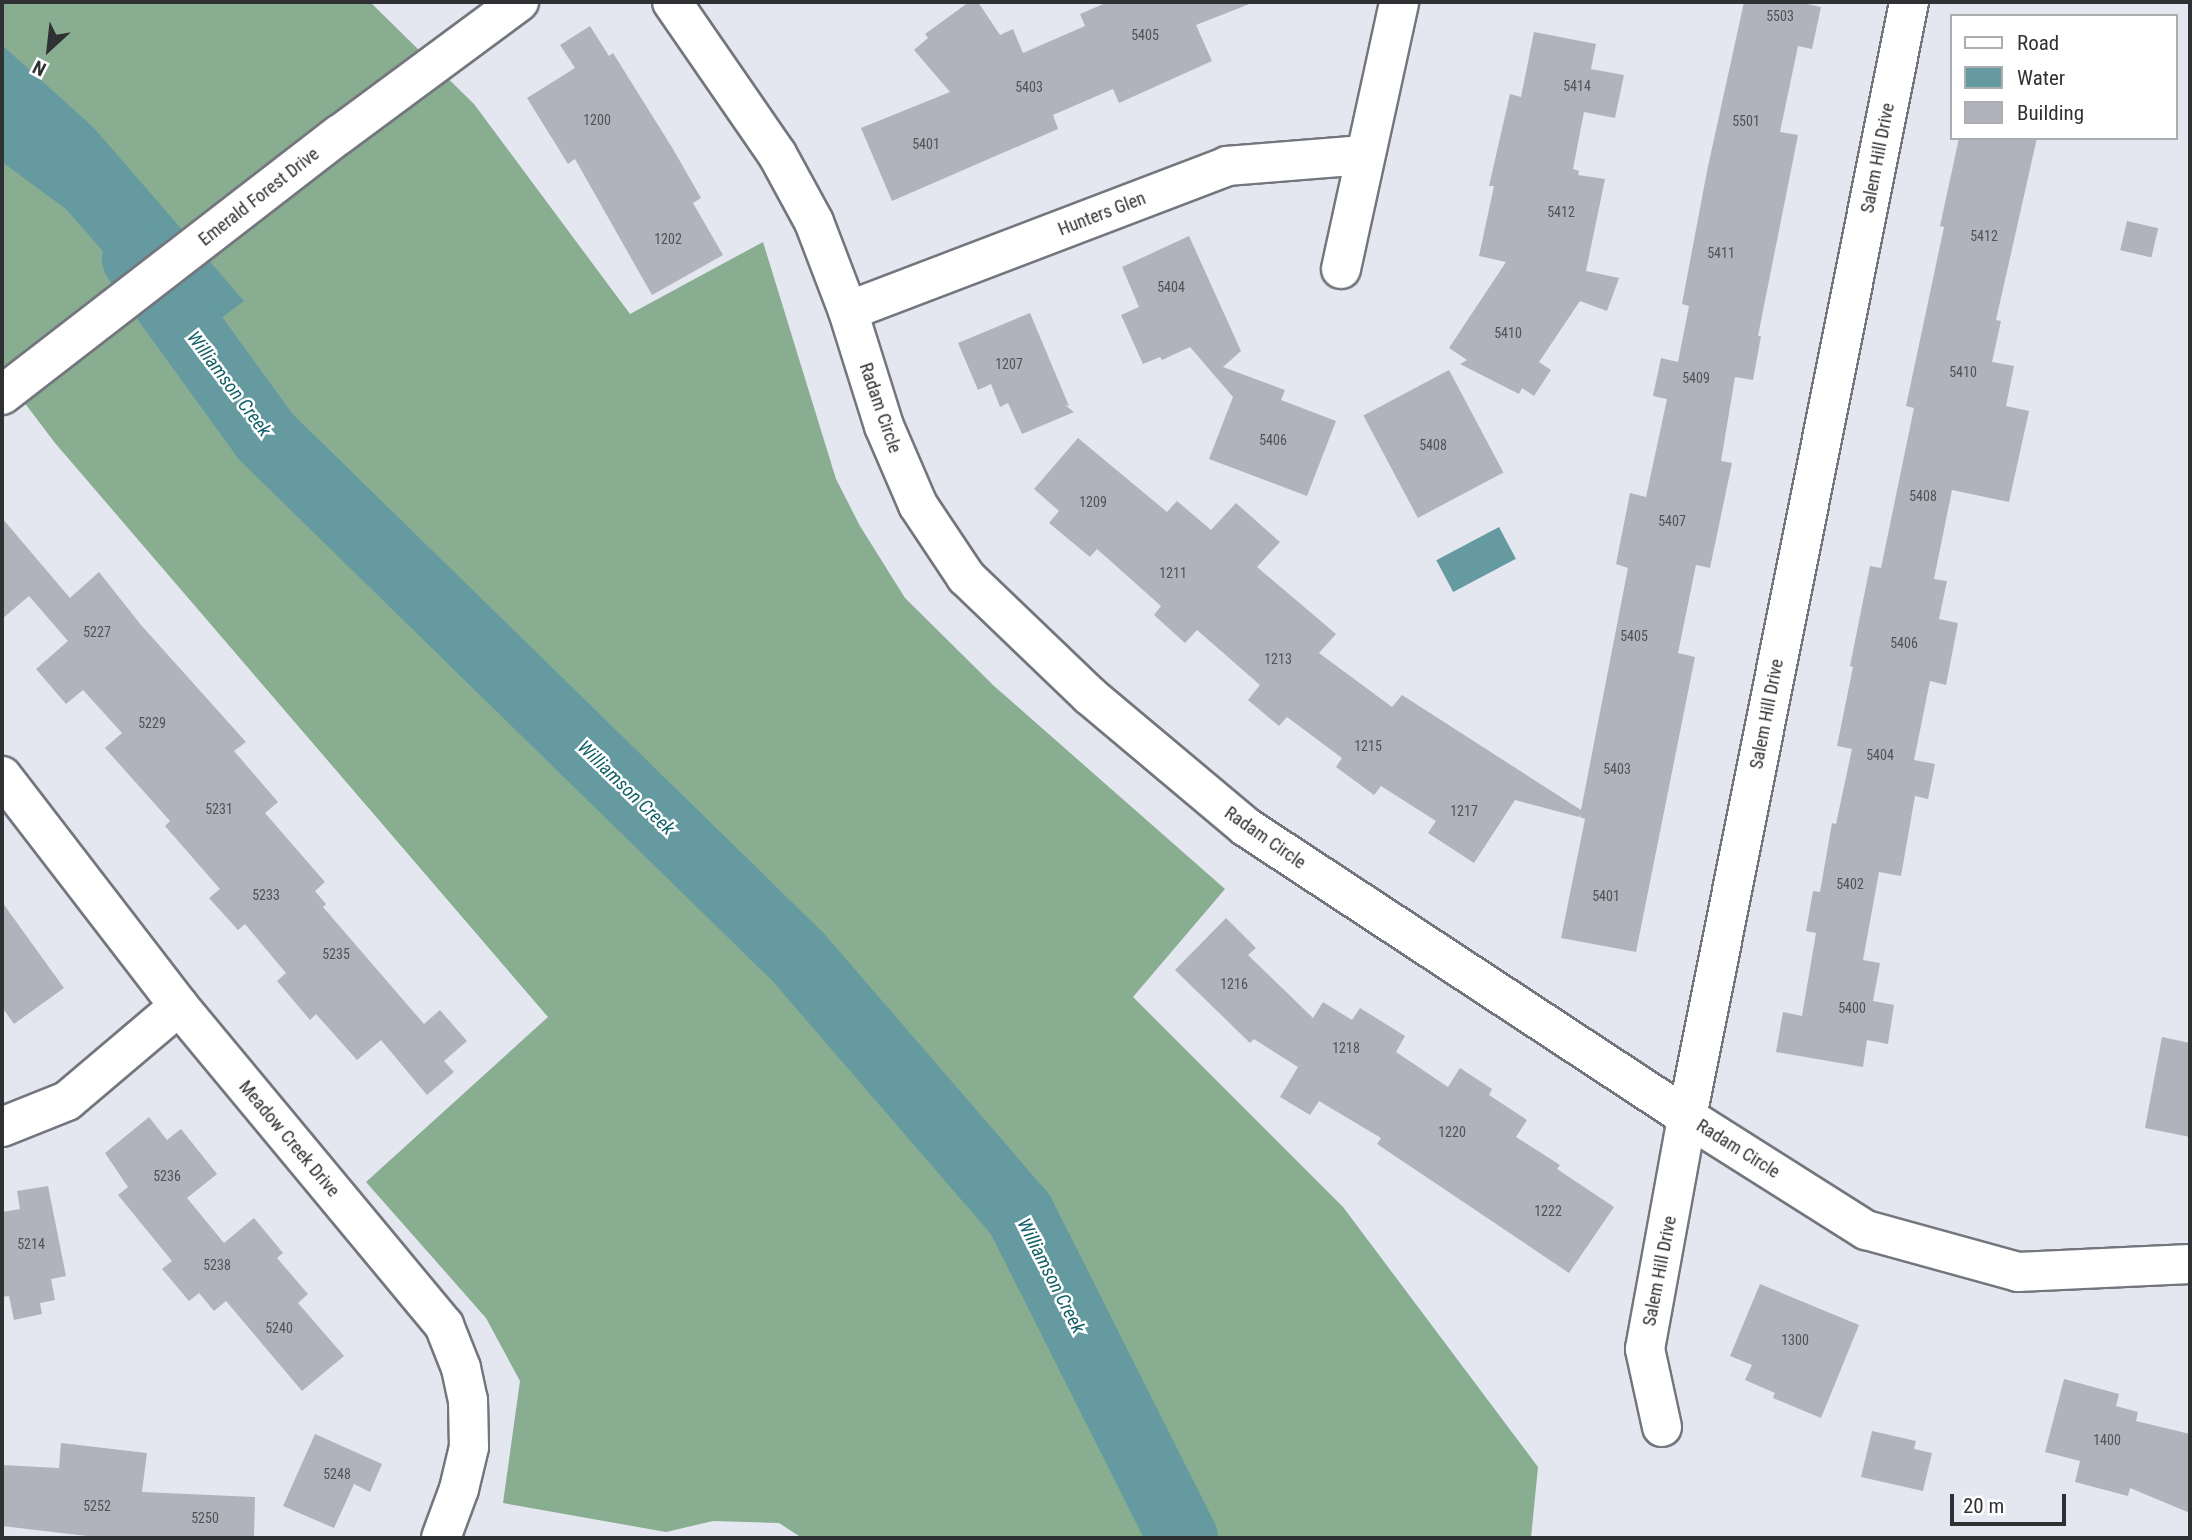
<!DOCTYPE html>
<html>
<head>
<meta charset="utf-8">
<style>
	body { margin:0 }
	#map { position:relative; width:2192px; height:1540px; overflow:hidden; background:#e4e7ef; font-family:"Roboto Condensed",sans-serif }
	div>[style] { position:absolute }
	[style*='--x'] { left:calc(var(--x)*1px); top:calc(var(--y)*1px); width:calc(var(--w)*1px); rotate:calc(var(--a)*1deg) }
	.forest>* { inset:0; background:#88ad91 }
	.water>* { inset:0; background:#649aa0; transform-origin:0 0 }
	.river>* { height:70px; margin:-35px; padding:0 35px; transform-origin:35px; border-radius:35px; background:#649aa0 }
	.building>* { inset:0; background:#b0b3bb; transform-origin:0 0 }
	.roads { filter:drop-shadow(2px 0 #74767e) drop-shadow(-2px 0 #74767e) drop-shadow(0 2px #74767e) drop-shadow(0 -2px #74767e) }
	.minor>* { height:38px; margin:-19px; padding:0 19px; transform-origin:19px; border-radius:19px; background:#fff }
	.tertiary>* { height:38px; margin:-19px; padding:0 19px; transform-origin:19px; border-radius:19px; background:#fff }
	span { translate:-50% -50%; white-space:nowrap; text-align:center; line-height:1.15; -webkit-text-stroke:5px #fff; paint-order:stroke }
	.number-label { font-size:14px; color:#505256 }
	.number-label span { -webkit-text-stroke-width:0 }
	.street-label { font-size:18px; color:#303134 }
	.water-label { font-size:19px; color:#146067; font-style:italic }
	.frame { position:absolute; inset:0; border:4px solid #303134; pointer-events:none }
	.legend { position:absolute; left:1950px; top:14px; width:228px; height:126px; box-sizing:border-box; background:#fff; border:2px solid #acadae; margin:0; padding:9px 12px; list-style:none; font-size:21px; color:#303134 }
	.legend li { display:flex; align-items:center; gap:14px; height:35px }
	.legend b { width:35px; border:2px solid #acadae }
	.north { position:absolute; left:14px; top:14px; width:70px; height:70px; -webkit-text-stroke:5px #fff; paint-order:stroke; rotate:207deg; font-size:19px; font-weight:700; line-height:28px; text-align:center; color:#303134 }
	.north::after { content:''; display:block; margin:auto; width:24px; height:32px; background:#303134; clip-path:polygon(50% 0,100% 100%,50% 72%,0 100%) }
	.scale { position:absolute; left:1950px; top:1494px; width:116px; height:32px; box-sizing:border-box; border:4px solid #303134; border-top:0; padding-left:9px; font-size:21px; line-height:24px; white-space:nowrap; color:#303134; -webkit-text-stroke:5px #fff; paint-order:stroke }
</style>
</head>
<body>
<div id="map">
	<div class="forest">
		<div style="clip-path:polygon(2px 2px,370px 2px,474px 104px,630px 314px,763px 242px,836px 479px,860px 526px,905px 598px,994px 686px,1225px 889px,1133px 997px,1343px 1207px,1538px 1467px,1531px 1538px,802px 1538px,779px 1523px,713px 1521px,666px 1532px,503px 1503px,520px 1381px,486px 1318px,366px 1182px,548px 1017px,55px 443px,2px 373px)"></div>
	</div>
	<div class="water">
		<div style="clip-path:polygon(2px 45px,93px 127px,244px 301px,185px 345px,66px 209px,2px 162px)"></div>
		<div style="left:1499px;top:527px;width:36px;height:71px;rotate:62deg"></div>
	</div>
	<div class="river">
		<div style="--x:137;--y:259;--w:218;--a:54.1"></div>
		<div style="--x:265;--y:436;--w:745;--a:44.35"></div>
		<div style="--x:798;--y:957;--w:340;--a:49.2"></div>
		<div style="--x:1020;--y:1214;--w:363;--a:63.3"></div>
	</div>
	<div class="building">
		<div style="clip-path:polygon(969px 2px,978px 2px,1000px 35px,1013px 29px,1023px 53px,1085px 26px,1080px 14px,1108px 2px,1252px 3px,1196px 25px,1212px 61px,1119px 103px,1113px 89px,1053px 115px,1058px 129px,892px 201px,861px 128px,950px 92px,914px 50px,928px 38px,925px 34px)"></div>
		<div style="clip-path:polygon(1744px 2px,1798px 2px,1821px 7px,1812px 49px,1798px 46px,1780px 132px,1798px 135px,1758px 336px,1761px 336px,1753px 380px,1735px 377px,1721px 461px,1732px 463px,1710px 568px,1696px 565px,1678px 653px,1695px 657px,1636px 952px,1561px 938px,1585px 819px,1580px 817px,1580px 814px,1579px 817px,1515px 800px,1474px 863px,1428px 833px,1436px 821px,1381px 786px,1374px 795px,1336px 767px,1342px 758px,1287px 717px,1279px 726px,1248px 700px,1260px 685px,1197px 630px,1185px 643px,1154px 615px,1161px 606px,1097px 549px,1090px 557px,1049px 523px,1059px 511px,1034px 489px,1078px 438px,1167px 512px,1177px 501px,1211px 530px,1236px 503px,1280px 542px,1257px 567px,1336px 634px,1319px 653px,1392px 707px,1402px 695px,1581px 810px,1628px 568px,1616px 564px,1630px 493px,1646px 497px,1667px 399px,1653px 396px,1661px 358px,1678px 362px,1689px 306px,1682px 304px,1707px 171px)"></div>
		<div style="clip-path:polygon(590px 26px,609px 56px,613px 53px,673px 149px,701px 198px,693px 203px,723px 255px,652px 295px,575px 159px,568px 164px,527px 98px,575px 68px,560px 45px)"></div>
		<div style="clip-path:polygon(1534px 32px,1596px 44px,1591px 69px,1624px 75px,1615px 118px,1584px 112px,1573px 169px,1579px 171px,1578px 175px,1605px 179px,1586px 271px,1619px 278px,1607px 311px,1580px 301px,1539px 362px,1551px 370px,1534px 396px,1522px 388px,1519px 394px,1460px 364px,1467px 360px,1449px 348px,1506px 262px,1479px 256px,1494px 186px,1489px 186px,1510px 94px,1521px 97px)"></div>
		<div style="clip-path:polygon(1959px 138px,2037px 138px,1996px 320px,2001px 321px,1992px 362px,2014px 366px,2006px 406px,2029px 411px,2009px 502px,1952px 490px,1934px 579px,1947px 581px,1939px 619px,1958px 623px,1946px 685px,1930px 681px,1914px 760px,1935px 764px,1928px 799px,1915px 796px,1901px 876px,1879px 872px,1863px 960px,1880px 963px,1873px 1001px,1894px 1005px,1888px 1044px,1867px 1040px,1863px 1067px,1776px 1052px,1783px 1012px,1802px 1016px,1816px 933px,1806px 931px,1813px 891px,1820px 892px,1832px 823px,1836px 824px,1852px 749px,1837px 746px,1853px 667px,1850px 666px,1870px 566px,1881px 568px,1914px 408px,1906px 406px,1944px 227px,1940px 226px)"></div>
		<div style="left:2127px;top:221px;width:32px;height:30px;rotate:13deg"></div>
		<div style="clip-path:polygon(1189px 236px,1241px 351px,1223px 367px,1285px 390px,1281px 400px,1336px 421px,1307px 496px,1209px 459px,1233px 397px,1190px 347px,1162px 360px,1160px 357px,1143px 364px,1121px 315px,1139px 307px,1122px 267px)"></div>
		<div style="clip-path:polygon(1030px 313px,1069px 406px,1065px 405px,1074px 412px,1022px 434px,1008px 403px,1000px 407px,991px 384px,978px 390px,958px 343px)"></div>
		<div style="left:1449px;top:370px;width:116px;height:97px;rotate:62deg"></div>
		<div style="clip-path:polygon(2px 518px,70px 598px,99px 572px,141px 625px,246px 742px,234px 751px,278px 802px,265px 813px,325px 882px,315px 891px,326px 904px,323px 907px,424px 1024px,440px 1010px,467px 1041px,444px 1061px,454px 1072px,427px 1095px,381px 1040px,357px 1060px,316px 1014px,310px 1020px,277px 981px,286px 973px,245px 924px,238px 930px,209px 898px,220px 889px,165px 826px,170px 821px,105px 748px,122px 733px,83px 690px,66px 704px,36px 669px,68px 641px,29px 596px,2px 619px)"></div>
		<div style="clip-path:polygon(2px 902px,64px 988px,14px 1024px,2px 1007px)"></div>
		<div style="clip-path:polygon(1226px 918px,1256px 948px,1248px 955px,1313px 1018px,1323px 1002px,1352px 1020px,1360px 1008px,1405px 1036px,1396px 1052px,1448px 1087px,1460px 1068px,1492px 1089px,1489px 1095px,1527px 1120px,1516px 1137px,1560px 1165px,1557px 1169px,1614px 1207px,1569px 1273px,1377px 1144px,1381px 1138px,1319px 1101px,1310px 1115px,1280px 1097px,1298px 1067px,1254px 1039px,1250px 1043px,1175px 970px)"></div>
		<div style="clip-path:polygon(2162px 1037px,2190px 1043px,2190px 1137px,2145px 1128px)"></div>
		<div style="clip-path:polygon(149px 1117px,167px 1140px,181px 1129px,217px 1174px,187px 1198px,224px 1243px,254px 1218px,283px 1253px,277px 1258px,308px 1294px,298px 1303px,344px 1356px,302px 1391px,226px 1301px,214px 1311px,199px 1293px,189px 1301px,162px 1269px,172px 1261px,118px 1195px,128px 1187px,105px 1153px)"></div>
		<div style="clip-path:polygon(48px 1186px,66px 1276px,51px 1279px,55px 1300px,40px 1303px,42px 1314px,14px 1320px,9px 1296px,2px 1297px,2px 1212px,20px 1209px,17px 1191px)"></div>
		<div style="clip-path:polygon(1760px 1284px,1859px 1325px,1821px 1418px,1773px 1398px,1775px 1393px,1745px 1380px,1752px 1365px,1730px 1356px)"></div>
		<div style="clip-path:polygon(2064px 1379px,2119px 1394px,2116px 1406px,2138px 1412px,2136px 1421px,2190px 1434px,2190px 1513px,2130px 1488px,2128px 1496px,2075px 1482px,2080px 1461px,2045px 1452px)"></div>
		<div style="clip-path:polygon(1872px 1431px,1916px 1441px,1914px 1449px,1932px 1453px,1923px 1491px,1861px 1477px)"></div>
		<div style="clip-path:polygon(315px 1434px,382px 1464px,370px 1492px,354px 1484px,334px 1528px,283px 1506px)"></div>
		<div style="clip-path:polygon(61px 1443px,147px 1453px,142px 1492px,255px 1497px,254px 1538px,104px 1538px,2px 1526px,2px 1465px,59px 1468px)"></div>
	</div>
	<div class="roads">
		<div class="minor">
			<div style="--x:672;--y:2;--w:185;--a:55.4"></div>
			<div style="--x:777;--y:154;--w:77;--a:61.4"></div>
			<div style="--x:814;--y:222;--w:95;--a:69.1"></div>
			<div style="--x:848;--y:311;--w:121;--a:72.6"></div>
			<div style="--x:884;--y:426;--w:86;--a:66.7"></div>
			<div style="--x:918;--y:505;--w:87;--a:56.3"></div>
			<div style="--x:966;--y:577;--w:172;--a:43.8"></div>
			<div style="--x:1090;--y:696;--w:204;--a:40"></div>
			<div style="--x:1246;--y:827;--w:528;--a:33.33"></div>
			<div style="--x:1687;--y:1117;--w:212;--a:32.3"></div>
			<div style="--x:1866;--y:1230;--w:158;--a:15.4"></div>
			<div style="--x:2018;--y:1272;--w:172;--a:-2.7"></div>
			<div style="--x:1341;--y:269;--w:273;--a:-77.7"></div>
			<div style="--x:848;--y:311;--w:406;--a:-20.9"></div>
			<div style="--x:1227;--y:166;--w:137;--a:-4.6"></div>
			<div style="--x:2;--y:776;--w:290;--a:52.4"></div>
			<div style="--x:179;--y:1006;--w:415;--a:50.3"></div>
			<div style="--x:444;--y:1325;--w:46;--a:68.4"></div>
			<div style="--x:461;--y:1368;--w:33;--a:78"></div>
			<div style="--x:468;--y:1400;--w:47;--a:88.8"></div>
			<div style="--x:469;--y:1447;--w:43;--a:103.4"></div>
			<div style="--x:459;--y:1489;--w:52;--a:110.2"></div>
			<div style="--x:2;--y:1127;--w:70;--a:-21.8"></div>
			<div style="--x:67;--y:1101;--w:147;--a:-40.3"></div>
			<div style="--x:1662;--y:1427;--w:80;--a:-102.3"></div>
			<div style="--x:1645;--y:1349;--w:236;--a:-79.7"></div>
			<div style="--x:1687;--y:1117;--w:1137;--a:-78.74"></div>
		</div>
		<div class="tertiary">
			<div style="--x:2;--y:395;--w:426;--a:-37.7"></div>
			<div style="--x:339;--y:135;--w:224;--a:-36.5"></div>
		</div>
	</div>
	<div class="number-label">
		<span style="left:1780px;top:16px">5503</span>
		<span style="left:1145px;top:35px">5405</span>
		<span style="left:1577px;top:86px">5414</span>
		<span style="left:1029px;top:87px">5403</span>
		<span style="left:597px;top:120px">1200</span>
		<span style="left:1746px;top:121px">5501</span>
		<span style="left:926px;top:144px">5401</span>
		<span style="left:1561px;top:212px">5412</span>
		<span style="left:1984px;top:236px">5412</span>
		<span style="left:668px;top:239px">1202</span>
		<span style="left:1721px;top:253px">5411</span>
		<span style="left:1171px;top:287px">5404</span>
		<span style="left:1508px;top:333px">5410</span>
		<span style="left:1009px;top:364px">1207</span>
		<span style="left:1963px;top:372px">5410</span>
		<span style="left:1696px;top:378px">5409</span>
		<span style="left:1273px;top:440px">5406</span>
		<span style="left:1433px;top:445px">5408</span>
		<span style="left:1923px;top:496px">5408</span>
		<span style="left:1093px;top:502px">1209</span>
		<span style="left:1672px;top:521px">5407</span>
		<span style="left:1173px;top:573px">1211</span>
		<span style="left:97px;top:632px">5227</span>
		<span style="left:1634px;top:636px">5405</span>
		<span style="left:1904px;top:643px">5406</span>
		<span style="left:1278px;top:659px">1213</span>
		<span style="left:152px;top:723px">5229</span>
		<span style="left:1368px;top:746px">1215</span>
		<span style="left:1880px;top:755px">5404</span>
		<span style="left:1617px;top:769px">5403</span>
		<span style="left:219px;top:809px">5231</span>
		<span style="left:1464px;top:811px">1217</span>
		<span style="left:1850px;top:884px">5402</span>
		<span style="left:266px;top:895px">5233</span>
		<span style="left:1606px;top:896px">5401</span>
		<span style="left:336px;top:954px">5235</span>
		<span style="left:1234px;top:984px">1216</span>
		<span style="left:1852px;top:1008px">5400</span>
		<span style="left:1346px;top:1048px">1218</span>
		<span style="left:1452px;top:1132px">1220</span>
		<span style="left:167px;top:1176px">5236</span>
		<span style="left:1548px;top:1211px">1222</span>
		<span style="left:31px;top:1244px">5214</span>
		<span style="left:217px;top:1265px">5238</span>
		<span style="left:279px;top:1328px">5240</span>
		<span style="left:1795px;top:1340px">1300</span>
		<span style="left:2107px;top:1440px">1400</span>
		<span style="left:337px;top:1474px">5248</span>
		<span style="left:97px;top:1506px">5252</span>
		<span style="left:205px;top:1518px">5250</span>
	</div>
	<div class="street-label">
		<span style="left:1878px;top:158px;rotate:-79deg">Salem Hill Drive</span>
		<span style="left:259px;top:197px;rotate:-38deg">Emerald Forest Drive</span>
		<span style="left:1102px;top:214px;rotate:-21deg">Hunters Glen</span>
		<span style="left:880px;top:408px;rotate:71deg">Radam Circle</span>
		<span style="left:1767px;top:714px;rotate:-79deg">Salem Hill Drive</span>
		<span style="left:1265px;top:838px;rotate:35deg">Radam Circle</span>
		<span style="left:289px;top:1139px;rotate:50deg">Meadow Creek Drive</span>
		<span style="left:1738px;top:1149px;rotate:32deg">Radam Circle</span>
		<span style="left:1660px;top:1271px;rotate:-79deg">Salem Hill Drive</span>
	</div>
	<div class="water-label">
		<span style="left:229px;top:384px;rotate:53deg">Williamson Creek</span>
		<span style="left:626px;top:788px;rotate:44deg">Williamson Creek</span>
		<span style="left:1051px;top:1276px;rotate:63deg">Williamson Creek</span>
	</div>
	<div class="frame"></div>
	<ul class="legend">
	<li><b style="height:9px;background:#fff"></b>Road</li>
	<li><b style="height:19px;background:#649aa0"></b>Water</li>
	<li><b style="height:19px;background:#b0b3bb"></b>Building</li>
	</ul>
	<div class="north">N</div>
	<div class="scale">20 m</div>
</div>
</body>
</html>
